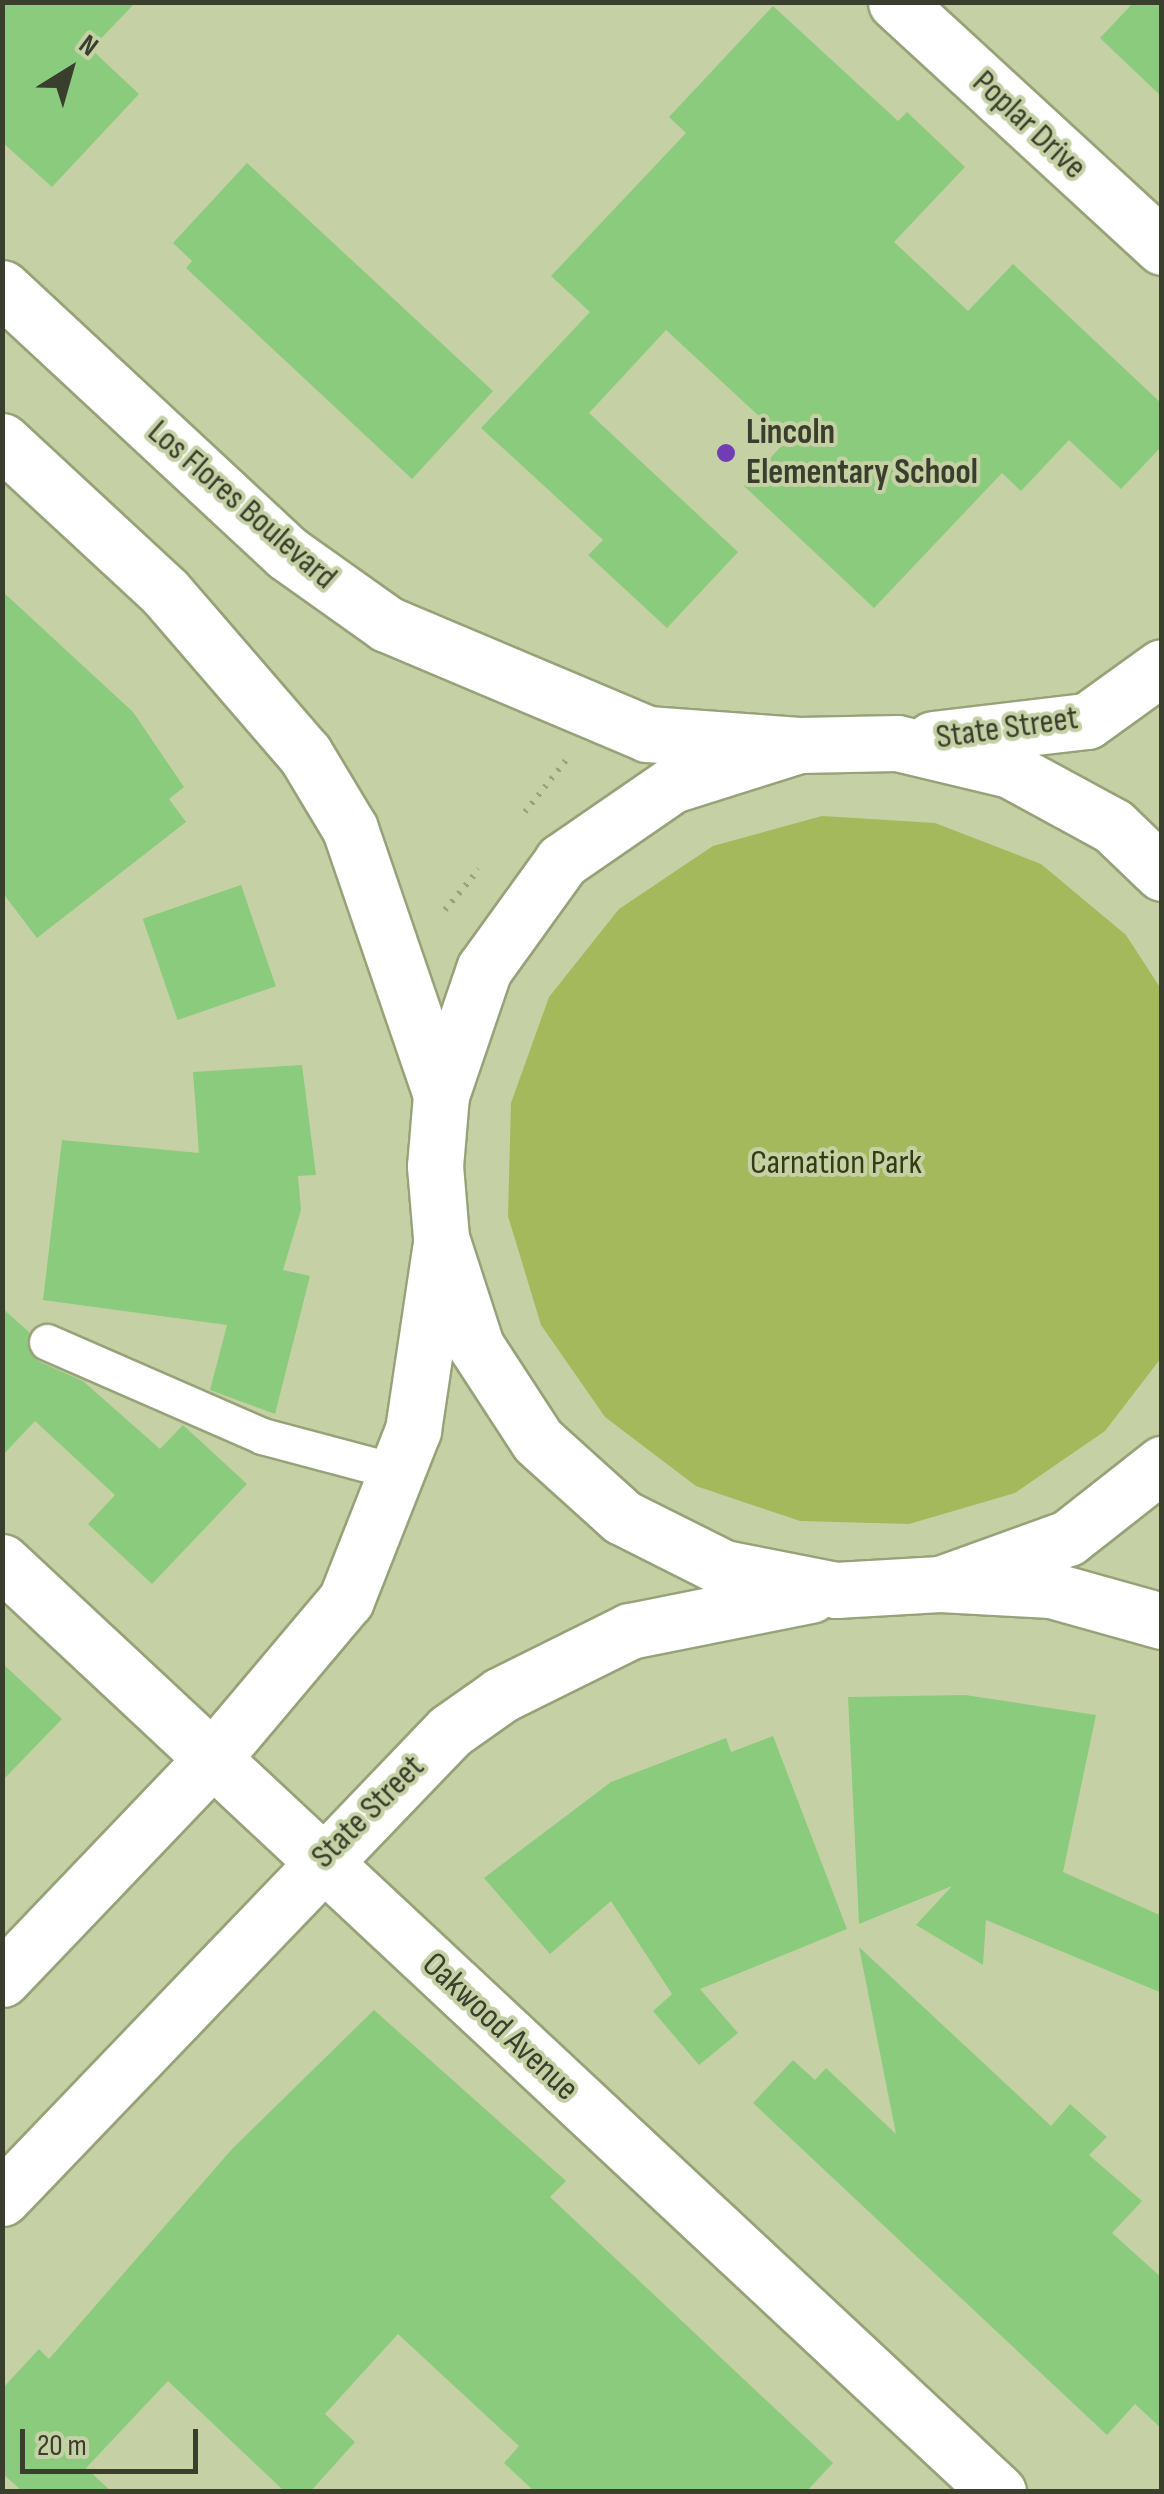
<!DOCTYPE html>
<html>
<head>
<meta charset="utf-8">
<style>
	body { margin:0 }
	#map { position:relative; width:1164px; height:2494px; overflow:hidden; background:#c5d1a5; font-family:"Sofia Sans Condensed",sans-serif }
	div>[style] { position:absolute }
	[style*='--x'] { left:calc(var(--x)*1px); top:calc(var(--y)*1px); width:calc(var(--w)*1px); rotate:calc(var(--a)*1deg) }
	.green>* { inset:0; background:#a4b95b }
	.building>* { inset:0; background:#8bcb7d; transform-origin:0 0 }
	.path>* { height:6px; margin-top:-3px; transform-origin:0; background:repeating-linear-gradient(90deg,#99a37f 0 2.5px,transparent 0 10.5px) }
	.roads { filter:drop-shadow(2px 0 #97a278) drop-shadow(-2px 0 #97a278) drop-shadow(0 2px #97a278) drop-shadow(0 -2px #97a278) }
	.service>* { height:35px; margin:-17.5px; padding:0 17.5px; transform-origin:17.5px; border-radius:17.5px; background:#fff }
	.minor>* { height:55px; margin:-27.5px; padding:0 27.5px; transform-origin:27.5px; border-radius:27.5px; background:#fff }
	.secondary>* { height:55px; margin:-27.5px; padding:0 27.5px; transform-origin:27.5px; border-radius:27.5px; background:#fff }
	.dots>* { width:28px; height:28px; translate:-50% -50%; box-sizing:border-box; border:5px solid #c5d1a5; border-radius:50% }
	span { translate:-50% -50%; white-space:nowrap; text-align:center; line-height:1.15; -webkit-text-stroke:8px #c5d1a5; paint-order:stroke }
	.street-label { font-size:35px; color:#3a3e2d }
	.poi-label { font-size:35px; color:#3a3e2d; font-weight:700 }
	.left { translate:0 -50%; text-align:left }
	.park-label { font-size:35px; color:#343c14 }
	.frame { position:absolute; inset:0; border:5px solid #3a3e2d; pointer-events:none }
	.north { position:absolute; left:20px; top:20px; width:100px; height:100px; -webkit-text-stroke:8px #c5d1a5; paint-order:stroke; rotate:37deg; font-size:28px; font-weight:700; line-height:40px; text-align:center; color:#3a3e2d }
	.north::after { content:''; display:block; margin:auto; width:35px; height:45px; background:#3a3e2d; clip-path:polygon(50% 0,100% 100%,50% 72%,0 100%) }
	.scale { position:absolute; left:20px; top:2429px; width:178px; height:45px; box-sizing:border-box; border:5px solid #3a3e2d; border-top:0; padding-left:12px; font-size:30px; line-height:35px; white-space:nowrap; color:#3a3e2d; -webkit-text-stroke:8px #c5d1a5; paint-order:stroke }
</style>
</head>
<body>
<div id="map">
	<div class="green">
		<div style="clip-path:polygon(822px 816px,935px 823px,1041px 864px,1126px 935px,1161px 989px,1161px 1358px,1105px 1431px,1015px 1493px,909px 1524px,800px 1521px,696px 1486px,605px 1417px,541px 1325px,508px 1216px,511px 1103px,549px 997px,619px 909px,713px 846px)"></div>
	</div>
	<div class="building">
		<div style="clip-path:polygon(2px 2px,136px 2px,91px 49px,139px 94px,52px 187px,2px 142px)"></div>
		<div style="clip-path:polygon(1134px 2px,1162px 2px,1162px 97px,1100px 38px)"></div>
		<div style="clip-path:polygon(773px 6px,898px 121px,907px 112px,965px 167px,894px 242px,968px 311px,1013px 264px,1162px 404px,1162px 446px,1121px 489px,1069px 440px,1021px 491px,1002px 473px,874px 608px,744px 486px,786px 441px,666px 330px,589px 413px,738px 552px,667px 628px,588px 555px,603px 540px,481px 428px,590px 312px,551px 276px,686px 133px,669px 117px)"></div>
		<div style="clip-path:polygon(247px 163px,493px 391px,412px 479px,186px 268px,192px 261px,173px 243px)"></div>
		<div style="clip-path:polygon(2px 591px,133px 712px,184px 787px,169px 799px,186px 822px,37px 938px,2px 892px)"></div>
		<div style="left:241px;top:885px;width:107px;height:104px;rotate:71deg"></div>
		<div style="clip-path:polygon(302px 1065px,316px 1175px,298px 1176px,301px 1210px,283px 1270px,310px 1276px,275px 1414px,210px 1390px,227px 1325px,43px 1300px,62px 1140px,199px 1153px,193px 1072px)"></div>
		<div style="clip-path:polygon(2px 1308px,29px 1332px,38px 1361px,83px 1381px,160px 1449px,183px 1425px,247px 1484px,152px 1584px,88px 1524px,115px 1495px,35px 1421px,2px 1456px)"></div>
		<div style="clip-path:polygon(2px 1663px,62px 1719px,2px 1781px)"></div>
		<div style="clip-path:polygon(965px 1695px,1096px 1715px,1063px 1872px,1162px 1916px,1162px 1993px,986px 1920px,983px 1965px,916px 1925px,952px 1886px,859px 1924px,848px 1697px)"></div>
		<div style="clip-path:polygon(773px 1736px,847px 1929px,700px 1989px,738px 2033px,699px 2065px,653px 2011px,672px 1994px,611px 1901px,550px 1954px,484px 1878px,611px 1782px,726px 1738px,731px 1752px)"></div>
		<div style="clip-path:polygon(859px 1947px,1051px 2126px,1070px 2104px,1107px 2137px,1089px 2155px,1142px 2201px,1112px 2233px,1162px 2278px,1162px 2429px,1135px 2404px,1107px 2435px,753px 2103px,793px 2060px,815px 2080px,826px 2068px,896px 2134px)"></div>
		<div style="clip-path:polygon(374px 2010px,566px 2181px,550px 2197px,833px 2463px,806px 2492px,535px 2492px,504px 2463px,519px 2446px,398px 2334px,325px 2414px,355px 2442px,310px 2492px,285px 2492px,168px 2381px,86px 2468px,112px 2492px,23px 2492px,2px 2473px,2px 2389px,39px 2349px,49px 2359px,232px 2149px)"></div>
	</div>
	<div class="path">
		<div style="--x:525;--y:812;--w:68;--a:-51.6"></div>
		<div style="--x:445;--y:910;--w:53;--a:-50.3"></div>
	</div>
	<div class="roads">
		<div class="service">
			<div style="--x:47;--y:1342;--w:235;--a:23.6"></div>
			<div style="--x:262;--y:1436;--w:140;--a:14.9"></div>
		</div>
		<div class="minor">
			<div style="--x:896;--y:2;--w:362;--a:42.6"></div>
			<div style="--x:2;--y:288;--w:389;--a:42.9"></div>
			<div style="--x:287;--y:553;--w:123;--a:35.4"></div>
			<div style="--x:387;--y:624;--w:282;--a:22.9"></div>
			<div style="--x:647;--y:734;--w:152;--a:4.1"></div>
			<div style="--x:2;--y:441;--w:222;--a:42.8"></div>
			<div style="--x:165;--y:592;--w:214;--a:49.2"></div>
			<div style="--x:305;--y:754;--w:87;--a:59"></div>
			<div style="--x:350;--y:829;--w:281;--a:71.1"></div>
			<div style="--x:2;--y:1562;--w:1363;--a:43.04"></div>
			<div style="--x:940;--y:1584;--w:111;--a:3.1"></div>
			<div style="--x:1051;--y:1590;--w:115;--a:15.6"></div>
		</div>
		<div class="secondary">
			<div style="--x:933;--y:739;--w:155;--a:-6.7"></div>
			<div style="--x:1087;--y:721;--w:92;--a:-35.8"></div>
			<div style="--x:1162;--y:873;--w:68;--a:-136.2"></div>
			<div style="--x:1113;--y:826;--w:117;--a:-151.5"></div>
			<div style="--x:1010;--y:770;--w:116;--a:-166.6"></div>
			<div style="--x:897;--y:743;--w:98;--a:178.8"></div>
			<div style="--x:799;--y:745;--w:133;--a:162.5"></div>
			<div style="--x:672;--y:785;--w:134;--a:145.4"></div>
			<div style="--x:562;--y:861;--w:133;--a:125.8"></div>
			<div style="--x:484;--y:969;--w:133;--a:108.8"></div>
			<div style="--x:441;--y:1095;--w:71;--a:94.8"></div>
			<div style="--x:435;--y:1166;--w:72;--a:85.2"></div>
			<div style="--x:441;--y:1238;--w:114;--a:72"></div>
			<div style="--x:476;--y:1346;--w:113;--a:56.9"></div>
			<div style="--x:538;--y:1441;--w:113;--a:42.1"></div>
			<div style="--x:622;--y:1517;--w:114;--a:26.6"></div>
			<div style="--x:724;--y:1568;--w:114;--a:11.1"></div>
			<div style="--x:836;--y:1590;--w:104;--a:-3.3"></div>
			<div style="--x:940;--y:1584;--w:136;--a:-19.8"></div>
			<div style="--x:1068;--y:1538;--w:120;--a:-38.2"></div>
			<div style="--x:2;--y:1979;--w:304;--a:-46.3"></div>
			<div style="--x:212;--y:1759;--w:208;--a:-49.9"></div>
			<div style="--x:346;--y:1600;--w:183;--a:-68.5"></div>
			<div style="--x:413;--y:1430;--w:182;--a:-81.5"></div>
			<div style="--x:2;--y:2198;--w:647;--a:-46.19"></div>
			<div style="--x:450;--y:1731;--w:62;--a:-35.2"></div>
			<div style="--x:501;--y:1695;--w:144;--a:-26.4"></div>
			<div style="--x:630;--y:1631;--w:184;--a:-11.3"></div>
		</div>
	</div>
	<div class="dots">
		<div style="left:726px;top:453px;background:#713db4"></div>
	</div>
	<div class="street-label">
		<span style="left:1029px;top:125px;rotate:43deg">Poplar Drive</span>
		<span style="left:242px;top:505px;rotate:41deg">Los Flores Boulevard</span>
		<span style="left:1007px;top:728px;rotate:-8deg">State Street</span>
		<span style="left:368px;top:1812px;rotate:-45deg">State Street</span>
		<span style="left:500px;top:2027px;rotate:43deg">Oakwood Avenue</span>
	</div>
	<div class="poi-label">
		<span class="left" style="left:746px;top:453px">Lincoln<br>Elementary School</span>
	</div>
	<div class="park-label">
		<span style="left:836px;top:1163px">Carnation Park</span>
	</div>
	<div class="frame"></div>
	<div class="north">N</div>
	<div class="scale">20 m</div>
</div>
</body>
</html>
